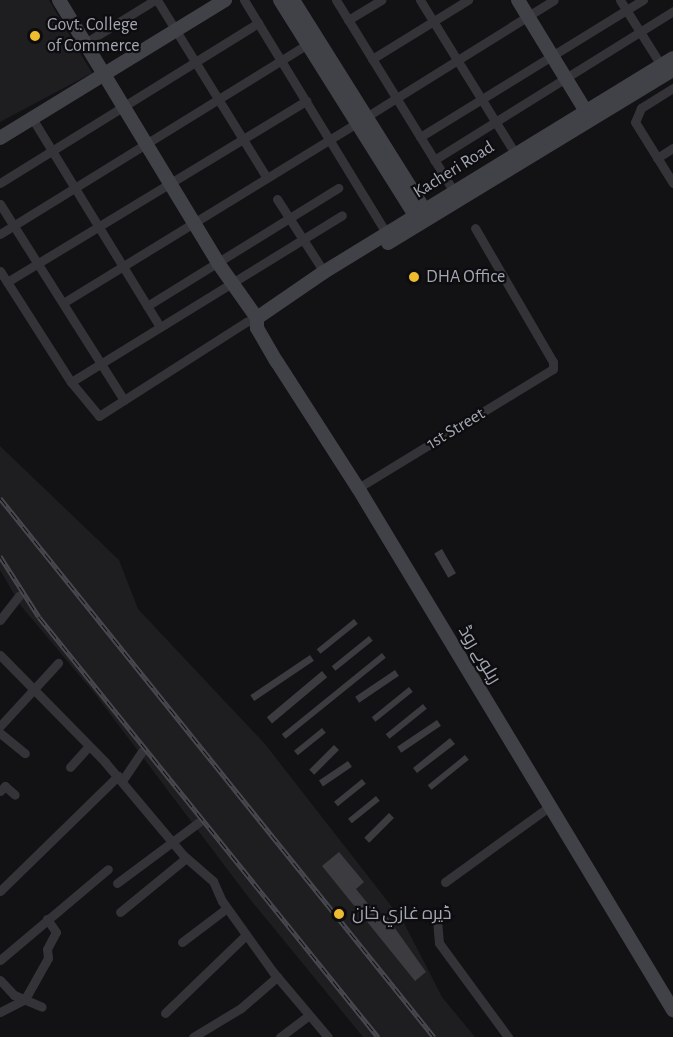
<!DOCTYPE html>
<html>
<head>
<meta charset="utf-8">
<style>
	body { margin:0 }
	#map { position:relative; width:673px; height:1037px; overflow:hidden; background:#121113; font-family:"Alegreya Sans",Cairo,sans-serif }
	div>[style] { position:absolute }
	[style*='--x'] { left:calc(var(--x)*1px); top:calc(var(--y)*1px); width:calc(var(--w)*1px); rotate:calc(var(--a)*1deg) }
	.built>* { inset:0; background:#1e1d20 }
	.building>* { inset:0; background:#3c3c40; transform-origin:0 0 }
	.street>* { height:9px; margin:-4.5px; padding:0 4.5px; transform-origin:4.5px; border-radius:4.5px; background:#333338 }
	.secondary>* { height:14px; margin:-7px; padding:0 7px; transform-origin:7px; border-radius:7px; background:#414248 }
	.rail>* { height:5px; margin-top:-2.5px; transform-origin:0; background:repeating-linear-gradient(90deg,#0d0c0e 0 9px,#48494f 0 18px); box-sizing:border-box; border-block:2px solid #48494f }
	.dots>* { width:16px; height:16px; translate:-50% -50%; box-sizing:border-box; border:3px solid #0d0c0e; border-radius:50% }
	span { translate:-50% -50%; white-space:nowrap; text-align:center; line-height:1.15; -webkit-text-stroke:4.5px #0d0c0e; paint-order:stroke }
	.poi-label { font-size:18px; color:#a3a7b3 }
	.left { translate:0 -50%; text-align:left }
	.street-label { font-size:18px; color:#a3a7b3 }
</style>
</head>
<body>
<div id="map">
	<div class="built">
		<div style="clip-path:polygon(0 0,49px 0,92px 73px,0 122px)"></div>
		<div style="clip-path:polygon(0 446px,119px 560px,138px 609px,265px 744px,403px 921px,442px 997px,475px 1037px,363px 1037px,249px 898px,95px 694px,21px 606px,0 570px)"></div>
	</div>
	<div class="building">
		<div style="left:442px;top:549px;width:28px;height:9px;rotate:60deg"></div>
		<div style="left:354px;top:619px;width:6px;height:48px;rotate:51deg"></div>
		<div style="left:369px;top:636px;width:6px;height:48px;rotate:51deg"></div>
		<div style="left:382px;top:653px;width:6px;height:129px;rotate:51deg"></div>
		<div style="left:310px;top:655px;width:7px;height:72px;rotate:56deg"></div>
		<div style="left:395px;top:670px;width:7px;height:48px;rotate:56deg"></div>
		<div style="left:322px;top:671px;width:8px;height:72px;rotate:50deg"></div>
		<div style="left:409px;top:687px;width:6px;height:48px;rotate:51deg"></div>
		<div style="left:423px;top:704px;width:6px;height:48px;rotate:51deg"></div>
		<div style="left:437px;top:720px;width:7px;height:48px;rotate:56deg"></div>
		<div style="left:322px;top:728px;width:6px;height:36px;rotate:51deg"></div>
		<div style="clip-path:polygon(450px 738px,455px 744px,417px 773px,413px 768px)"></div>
		<div style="left:334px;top:745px;width:7px;height:35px;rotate:45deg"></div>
		<div style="left:465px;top:755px;width:6px;height:48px;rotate:51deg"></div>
		<div style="left:348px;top:761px;width:7px;height:35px;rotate:56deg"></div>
		<div style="left:362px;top:779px;width:6px;height:36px;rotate:51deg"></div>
		<div style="left:376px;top:796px;width:6px;height:36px;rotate:51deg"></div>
		<div style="left:389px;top:813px;width:7px;height:35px;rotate:45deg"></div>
		<div style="clip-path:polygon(339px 852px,364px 882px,356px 889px,382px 921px,387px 917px,426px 972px,415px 981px,322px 866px)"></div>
	</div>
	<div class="street">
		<div style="--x:157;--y:0;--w:209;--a:58.3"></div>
		<div style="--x:244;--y:0;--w:274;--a:58.6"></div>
		<div style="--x:336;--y:0;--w:225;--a:58.4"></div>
		<div style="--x:420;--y:0;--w:180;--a:58.2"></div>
		<div style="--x:620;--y:0;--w:77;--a:57.8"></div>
		<div style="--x:348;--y:20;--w:39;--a:-31"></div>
		<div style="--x:85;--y:43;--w:82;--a:-31.6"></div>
		<div style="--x:372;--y:59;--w:113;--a:-31.6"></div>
		<div style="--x:673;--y:88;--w:38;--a:148"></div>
		<div style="--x:641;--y:108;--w:15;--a:113"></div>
		<div style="--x:635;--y:122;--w:72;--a:58.1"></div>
		<div style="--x:366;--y:117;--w:221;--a:-31.9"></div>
		<div style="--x:32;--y:118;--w:245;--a:58.5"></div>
		<div style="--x:420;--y:137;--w:262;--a:-31.6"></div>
		<div style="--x:657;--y:158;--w:19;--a:-32"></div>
		<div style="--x:434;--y:160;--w:282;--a:-31.9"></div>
		<div style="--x:0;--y:183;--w:304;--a:-31.8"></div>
		<div style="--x:277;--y:199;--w:87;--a:57.2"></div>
		<div style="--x:0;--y:204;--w:232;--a:57.7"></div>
		<div style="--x:0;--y:234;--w:362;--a:-31.7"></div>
		<div style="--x:0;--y:271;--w:132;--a:57.4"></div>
		<div style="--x:71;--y:382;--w:44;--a:50.5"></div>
		<div style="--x:99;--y:416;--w:174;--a:-32.6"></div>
		<div style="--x:246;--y:322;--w:12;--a:-20"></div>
		<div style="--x:7;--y:282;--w:350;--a:-31.2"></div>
		<div style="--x:63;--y:303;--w:345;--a:-31.5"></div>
		<div style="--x:147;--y:306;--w:225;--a:-31.7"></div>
		<div style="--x:71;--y:382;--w:318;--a:-31.6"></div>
		<div style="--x:358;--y:488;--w:228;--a:-31.4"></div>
		<div style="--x:553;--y:369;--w:7;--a:-90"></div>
		<div style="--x:553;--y:362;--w:155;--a:-120.2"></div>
		<div style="--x:0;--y:620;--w:31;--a:-52"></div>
		<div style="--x:0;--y:655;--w:150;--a:45.5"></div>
		<div style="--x:105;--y:762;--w:121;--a:50"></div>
		<div style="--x:183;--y:855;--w:40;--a:41"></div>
		<div style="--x:213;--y:881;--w:22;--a:66"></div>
		<div style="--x:222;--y:901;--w:87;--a:54.3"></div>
		<div style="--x:273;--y:972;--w:85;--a:49.8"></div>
		<div style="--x:0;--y:726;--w:86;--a:-47.4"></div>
		<div style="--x:0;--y:733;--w:32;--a:39"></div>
		<div style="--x:70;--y:767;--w:28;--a:-48"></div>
		<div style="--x:122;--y:781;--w:36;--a:-56"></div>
		<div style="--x:0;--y:791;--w:7;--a:-45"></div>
		<div style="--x:5;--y:786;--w:13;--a:42"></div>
		<div style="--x:445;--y:882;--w:130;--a:-35.9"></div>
		<div style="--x:117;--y:883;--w:102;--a:-36.6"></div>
		<div style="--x:0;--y:891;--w:165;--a:-44.3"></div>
		<div style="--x:120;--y:912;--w:85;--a:-39.3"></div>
		<div style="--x:437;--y:920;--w:23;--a:85"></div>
		<div style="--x:439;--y:943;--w:117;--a:53.7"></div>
		<div style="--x:182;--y:942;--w:56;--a:-37.1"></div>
		<div style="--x:0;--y:960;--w:141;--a:-40.1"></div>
		<div style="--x:0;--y:980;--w:21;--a:47"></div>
		<div style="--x:14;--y:995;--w:30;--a:23"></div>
		<div style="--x:0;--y:1012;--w:28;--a:-27"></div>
		<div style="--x:25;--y:999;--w:47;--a:-60.7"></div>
		<div style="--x:48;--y:958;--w:9;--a:-96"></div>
		<div style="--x:47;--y:949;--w:19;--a:-62"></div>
		<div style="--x:56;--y:932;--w:16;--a:-125"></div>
		<div style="--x:165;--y:1013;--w:112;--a:-43.9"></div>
		<div style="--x:193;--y:1037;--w:56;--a:-31.1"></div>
		<div style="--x:241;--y:1008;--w:48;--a:-40.7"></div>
		<div style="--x:280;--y:1037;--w:36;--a:-37"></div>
	</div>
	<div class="secondary">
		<div style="--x:59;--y:0;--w:307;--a:58.8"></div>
		<div style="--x:218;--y:263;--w:67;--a:54.7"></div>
		<div style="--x:280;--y:0;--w:262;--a:57.9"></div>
		<div style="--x:293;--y:0;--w:256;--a:57.9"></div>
		<div style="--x:518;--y:0;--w:138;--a:58.6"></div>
		<div style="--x:0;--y:138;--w:264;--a:-31.5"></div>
		<div style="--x:388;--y:243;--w:333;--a:-31.3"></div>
		<div style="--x:257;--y:318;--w:10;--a:90"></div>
		<div style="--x:257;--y:328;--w:39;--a:60"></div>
		<div style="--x:277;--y:362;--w:150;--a:57.3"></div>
		<div style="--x:358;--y:488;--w:610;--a:58.89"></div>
		<div style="--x:257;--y:318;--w:81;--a:-34.5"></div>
		<div style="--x:324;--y:272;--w:409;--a:-31.5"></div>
	</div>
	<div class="rail">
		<div style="--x:0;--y:498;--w:692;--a:51.16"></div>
		<div style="--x:0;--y:556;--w:72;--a:57.4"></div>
		<div style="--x:39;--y:617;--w:540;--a:51.09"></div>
	</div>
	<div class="dots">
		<div style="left:35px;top:36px;background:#edbc2f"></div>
		<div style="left:414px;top:277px;background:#edbc2f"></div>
		<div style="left:339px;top:914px;background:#edbc2f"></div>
	</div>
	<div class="poi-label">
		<span class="left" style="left:47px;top:36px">Govt. College<br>of Commerce</span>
		<span class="left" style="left:426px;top:277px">DHA Office</span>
		<span class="left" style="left:352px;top:914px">ڈيره غازي خان</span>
	</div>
	<div class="street-label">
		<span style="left:454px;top:170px;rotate:-32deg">Kacheri Road</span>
		<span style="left:456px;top:429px;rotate:-31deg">1st Street</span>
		<span style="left:479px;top:655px;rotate:59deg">ریلوے روڈ</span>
	</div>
</div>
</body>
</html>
